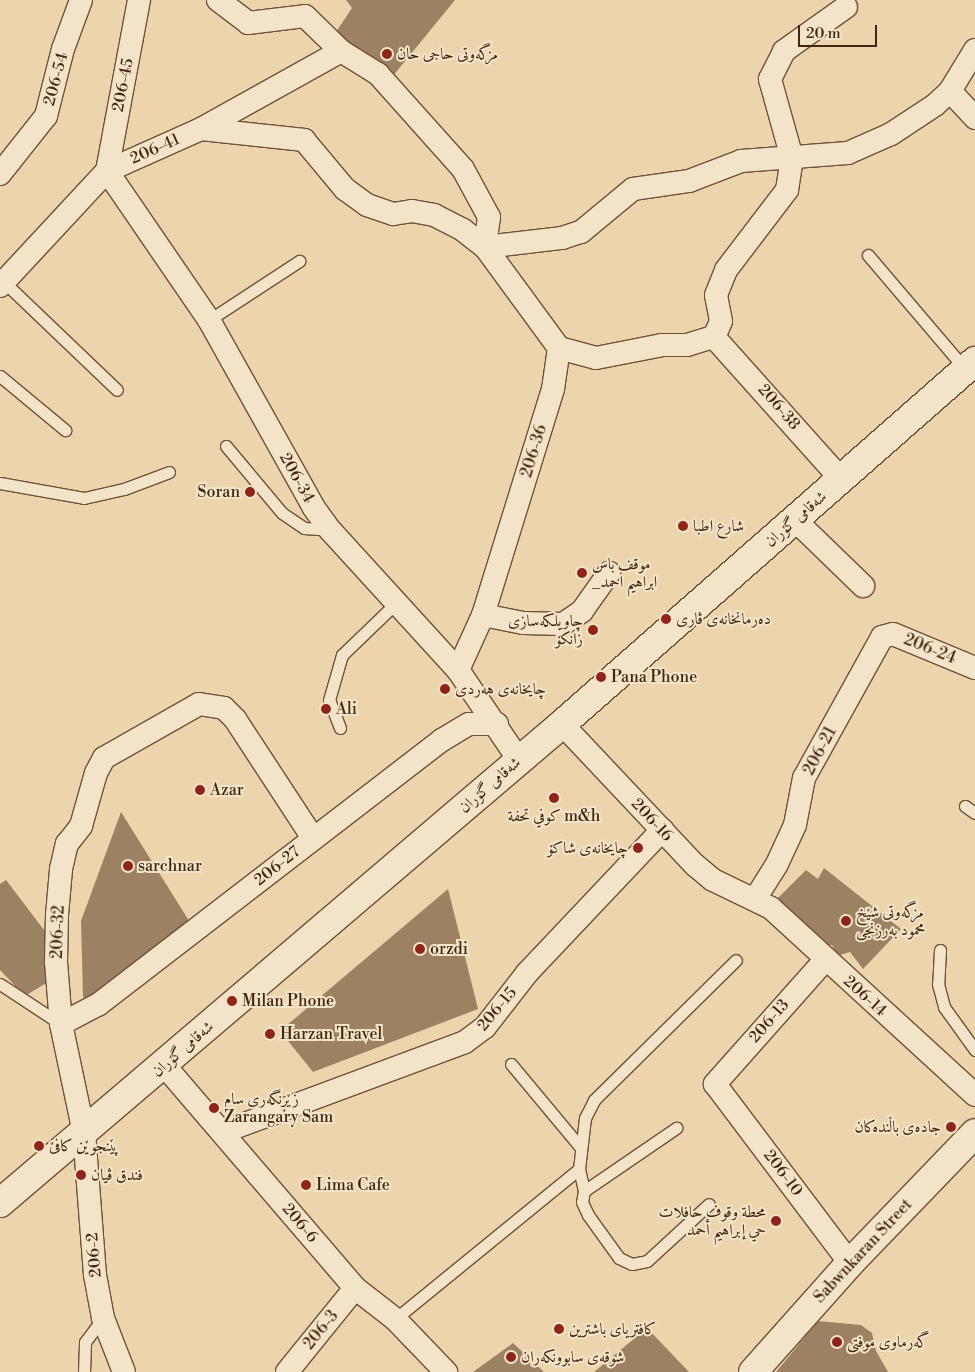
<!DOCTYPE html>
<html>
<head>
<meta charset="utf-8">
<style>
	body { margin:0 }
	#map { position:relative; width:975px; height:1372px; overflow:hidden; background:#ecd5ac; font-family:"Libre Bodoni",Amiri,serif }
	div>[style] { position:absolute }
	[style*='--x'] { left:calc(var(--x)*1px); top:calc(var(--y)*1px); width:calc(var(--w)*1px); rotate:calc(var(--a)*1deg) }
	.building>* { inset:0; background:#9c8162 }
	.roads { filter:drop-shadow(1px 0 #6f5238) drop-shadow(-1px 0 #6f5238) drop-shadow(0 1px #6f5238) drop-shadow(0 -1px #6f5238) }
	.service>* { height:11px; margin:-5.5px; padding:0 5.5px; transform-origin:5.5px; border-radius:5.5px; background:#f3e4c9 }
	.minor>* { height:22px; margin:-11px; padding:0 11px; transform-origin:11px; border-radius:11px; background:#f3e4c9 }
	.secondary>* { height:28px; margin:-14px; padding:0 14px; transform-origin:14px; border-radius:14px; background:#f3e4c9 }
	.dots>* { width:14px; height:14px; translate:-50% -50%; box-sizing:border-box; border:2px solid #f3e4c9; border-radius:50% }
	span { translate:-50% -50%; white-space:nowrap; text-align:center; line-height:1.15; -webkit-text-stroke:4px #f3e4c9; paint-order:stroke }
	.poi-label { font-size:16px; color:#452711 }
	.left { translate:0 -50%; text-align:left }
	.right { translate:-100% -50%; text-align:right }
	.street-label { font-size:16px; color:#452711 }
	.scale { position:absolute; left:798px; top:25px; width:79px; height:22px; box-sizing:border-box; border:2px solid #452711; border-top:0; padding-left:6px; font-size:15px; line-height:18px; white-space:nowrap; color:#452711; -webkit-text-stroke:4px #f3e4c9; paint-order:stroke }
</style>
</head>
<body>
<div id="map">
	<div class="building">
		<div style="clip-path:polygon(346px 0,455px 0,392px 77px,336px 32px,352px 8px)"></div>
		<div style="clip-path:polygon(121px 812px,191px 924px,91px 1002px,83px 997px,81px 921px)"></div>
		<div style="clip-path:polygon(824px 868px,901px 929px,863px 969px,850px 952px,837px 956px,832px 945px,822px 946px,777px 899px,806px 870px,818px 879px)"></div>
		<div style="clip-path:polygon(6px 880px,44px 930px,49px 923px,51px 980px,25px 996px,0 970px,0 884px)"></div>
		<div style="clip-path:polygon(448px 889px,478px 1009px,313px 1072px,280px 1031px)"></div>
		<div style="clip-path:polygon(818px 1321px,861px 1325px,872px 1333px,876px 1351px,888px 1372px,776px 1372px)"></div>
		<div style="clip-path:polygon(647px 1328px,689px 1372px,594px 1372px)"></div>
		<div style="clip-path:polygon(513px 1343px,544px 1372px,473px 1372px)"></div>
	</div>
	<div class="roads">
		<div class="service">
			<div style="--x:868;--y:255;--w:150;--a:49.6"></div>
			<div style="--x:4;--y:282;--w:156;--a:43.7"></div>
			<div style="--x:209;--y:320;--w:108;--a:-33.2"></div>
			<div style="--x:0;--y:376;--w:85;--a:39.7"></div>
			<div style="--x:226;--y:446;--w:87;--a:50.1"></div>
			<div style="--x:282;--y:513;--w:27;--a:34"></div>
			<div style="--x:304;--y:528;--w:26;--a:4"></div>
			<div style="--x:0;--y:483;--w:85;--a:10.1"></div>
			<div style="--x:84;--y:498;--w:41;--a:-12.7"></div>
			<div style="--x:124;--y:489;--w:48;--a:-20.7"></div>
			<div style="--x:340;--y:728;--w:30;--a:-111"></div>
			<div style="--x:329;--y:700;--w:47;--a:-73.9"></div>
			<div style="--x:342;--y:655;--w:76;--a:-43.9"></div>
			<div style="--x:965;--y:806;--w:12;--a:35"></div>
			<div style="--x:940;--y:950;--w:34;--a:93"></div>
			<div style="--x:938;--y:984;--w:24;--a:75"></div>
			<div style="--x:944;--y:1007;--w:53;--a:54.2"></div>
			<div style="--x:0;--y:984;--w:73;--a:33.3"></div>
			<div style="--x:511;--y:1064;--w:109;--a:50.2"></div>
			<div style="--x:579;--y:1169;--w:23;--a:77"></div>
			<div style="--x:584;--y:1191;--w:11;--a:100"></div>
			<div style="--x:582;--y:1202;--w:14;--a:65"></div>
			<div style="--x:588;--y:1215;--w:53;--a:54.2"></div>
			<div style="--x:619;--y:1258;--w:14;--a:25"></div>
			<div style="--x:632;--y:1264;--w:15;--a:-11"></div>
			<div style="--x:647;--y:1261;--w:84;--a:-42.6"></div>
			<div style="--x:584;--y:1191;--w:112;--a:-34.4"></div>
			<div style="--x:395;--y:1319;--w:237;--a:-39.2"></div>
			<div style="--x:579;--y:1169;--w:51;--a:-83.3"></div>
			<div style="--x:585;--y:1118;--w:20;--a:-63"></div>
			<div style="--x:594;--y:1100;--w:199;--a:-44.6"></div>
			<div style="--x:84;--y:1372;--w:30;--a:-88"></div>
			<div style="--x:85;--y:1342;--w:30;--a:-53"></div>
		</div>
		<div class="minor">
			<div style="--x:218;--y:0;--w:38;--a:37"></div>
			<div style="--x:248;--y:23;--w:57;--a:-7"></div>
			<div style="--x:305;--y:16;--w:50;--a:44.2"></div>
			<div style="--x:341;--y:51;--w:44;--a:31.9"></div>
			<div style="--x:378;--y:74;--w:127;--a:48.2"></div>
			<div style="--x:463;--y:169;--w:55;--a:61.6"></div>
			<div style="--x:489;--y:217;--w:30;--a:98"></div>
			<div style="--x:485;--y:247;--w:78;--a:-6.7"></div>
			<div style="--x:562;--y:238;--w:20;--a:-18"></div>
			<div style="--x:581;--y:232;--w:67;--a:-39.6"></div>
			<div style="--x:633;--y:189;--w:57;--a:-8.1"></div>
			<div style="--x:689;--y:181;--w:56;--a:-21"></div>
			<div style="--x:741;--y:161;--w:107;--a:-4.3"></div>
			<div style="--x:848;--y:153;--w:47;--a:-23.8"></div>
			<div style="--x:891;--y:134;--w:53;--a:-33.4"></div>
			<div style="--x:935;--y:105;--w:21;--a:-43"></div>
			<div style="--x:950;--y:91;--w:48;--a:-58.6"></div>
			<div style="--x:950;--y:91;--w:37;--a:47"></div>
			<div style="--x:201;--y:129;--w:104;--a:6.1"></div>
			<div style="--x:304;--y:140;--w:64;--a:50.1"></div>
			<div style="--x:345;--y:189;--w:27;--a:36"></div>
			<div style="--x:367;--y:205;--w:28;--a:19"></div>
			<div style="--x:393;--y:214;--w:19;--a:-9"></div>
			<div style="--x:412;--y:211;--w:22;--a:10"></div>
			<div style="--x:434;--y:215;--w:33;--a:27"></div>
			<div style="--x:463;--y:230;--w:28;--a:38"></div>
			<div style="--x:485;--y:247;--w:125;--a:53.8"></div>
			<div style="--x:559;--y:348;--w:41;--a:98.3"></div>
			<div style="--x:553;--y:389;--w:237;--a:107.2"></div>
			<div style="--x:483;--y:615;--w:60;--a:114.4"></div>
			<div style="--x:107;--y:171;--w:181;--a:55.6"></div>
			<div style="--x:209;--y:320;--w:215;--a:60.8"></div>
			<div style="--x:314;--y:508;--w:27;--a:54"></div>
			<div style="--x:330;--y:530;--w:190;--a:47.6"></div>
			<div style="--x:458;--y:670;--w:109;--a:55.9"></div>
			<div style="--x:107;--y:171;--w:174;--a:-79.4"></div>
			<div style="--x:0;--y:174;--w:74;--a:-51.6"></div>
			<div style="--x:46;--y:116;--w:69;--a:-75.8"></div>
			<div style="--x:63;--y:49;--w:52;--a:-69.8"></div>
			<div style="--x:0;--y:286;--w:157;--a:-47.1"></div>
			<div style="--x:107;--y:171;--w:103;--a:-24.1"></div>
			<div style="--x:201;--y:129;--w:160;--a:-29.1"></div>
			<div style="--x:714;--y:337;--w:191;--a:48.2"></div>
			<div style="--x:559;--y:348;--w:38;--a:15"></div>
			<div style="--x:596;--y:358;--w:67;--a:-11.1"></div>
			<div style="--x:662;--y:345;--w:25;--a:0"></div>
			<div style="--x:687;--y:345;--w:28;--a:-17"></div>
			<div style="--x:714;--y:337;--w:17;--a:-66"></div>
			<div style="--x:721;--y:321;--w:26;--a:-101"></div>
			<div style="--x:716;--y:295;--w:27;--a:-68"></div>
			<div style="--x:726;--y:270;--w:101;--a:-52.7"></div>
			<div style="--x:787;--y:190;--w:32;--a:-81"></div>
			<div style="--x:792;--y:158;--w:82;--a:-105.6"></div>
			<div style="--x:770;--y:79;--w:31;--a:-63"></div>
			<div style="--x:784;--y:51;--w:76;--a:-35.4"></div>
			<div style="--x:795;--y:520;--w:95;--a:44.1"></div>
			<div style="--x:483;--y:615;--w:41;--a:11.3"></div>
			<div style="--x:523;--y:623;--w:40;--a:1.4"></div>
			<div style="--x:563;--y:624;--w:23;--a:-34"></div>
			<div style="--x:582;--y:611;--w:47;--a:-54.6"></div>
			<div style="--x:562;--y:724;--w:194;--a:46.7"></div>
			<div style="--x:695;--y:865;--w:23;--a:40"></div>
			<div style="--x:713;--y:880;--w:64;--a:25.8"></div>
			<div style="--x:771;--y:908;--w:277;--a:42.5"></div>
			<div style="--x:755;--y:899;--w:41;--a:-57.8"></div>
			<div style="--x:777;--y:864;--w:43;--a:-65.2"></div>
			<div style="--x:795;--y:825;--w:48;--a:-79.2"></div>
			<div style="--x:804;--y:778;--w:161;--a:-61"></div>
			<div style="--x:882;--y:637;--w:11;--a:-15"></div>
			<div style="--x:893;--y:634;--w:89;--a:22.5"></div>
			<div style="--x:825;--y:960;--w:166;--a:131.6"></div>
			<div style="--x:715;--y:1084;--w:224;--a:53"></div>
			<div style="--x:61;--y:1024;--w:43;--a:-27.8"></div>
			<div style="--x:99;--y:1004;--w:433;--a:-37.6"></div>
			<div style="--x:442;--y:740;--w:31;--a:-31"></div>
			<div style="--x:469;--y:724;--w:28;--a:0"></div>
			<div style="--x:164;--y:1065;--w:294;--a:49.4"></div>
			<div style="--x:355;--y:1288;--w:51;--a:37.8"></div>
			<div style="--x:395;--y:1319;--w:74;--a:46.1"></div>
			<div style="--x:223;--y:1132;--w:258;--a:-20.4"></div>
			<div style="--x:465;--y:1042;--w:25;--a:-37"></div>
			<div style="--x:485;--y:1027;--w:68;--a:-52.1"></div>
			<div style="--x:527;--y:973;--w:197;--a:-46.6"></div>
			<div style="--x:124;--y:1372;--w:58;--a:-111.3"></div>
			<div style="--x:103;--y:1318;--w:44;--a:-100.5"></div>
			<div style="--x:95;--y:1275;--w:142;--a:-94.4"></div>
			<div style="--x:84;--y:1133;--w:111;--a:-101.9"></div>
			<div style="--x:61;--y:1024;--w:62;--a:-94.6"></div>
			<div style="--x:56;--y:962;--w:47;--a:-88.8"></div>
			<div style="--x:57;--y:915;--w:46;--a:-85"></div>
			<div style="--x:61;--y:869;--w:26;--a:-77"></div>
			<div style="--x:67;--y:844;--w:23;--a:-52"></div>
			<div style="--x:81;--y:826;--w:55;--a:-74.2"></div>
			<div style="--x:96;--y:773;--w:17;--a:-62"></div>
			<div style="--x:104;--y:758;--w:109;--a:-29.6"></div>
			<div style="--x:199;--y:704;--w:25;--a:9"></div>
			<div style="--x:224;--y:708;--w:16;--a:45"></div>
			<div style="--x:235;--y:719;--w:142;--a:56.8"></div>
			<div style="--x:287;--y:1372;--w:108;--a:-51"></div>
		</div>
		<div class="secondary">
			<div style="--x:0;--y:1203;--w:738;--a:-40.44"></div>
			<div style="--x:562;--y:724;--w:550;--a:-41.31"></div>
			<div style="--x:753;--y:1372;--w:146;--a:-48.3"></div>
			<div style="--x:850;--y:1263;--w:180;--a:-46.1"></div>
		</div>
	</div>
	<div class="dots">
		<div style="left:387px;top:54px;background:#8f2418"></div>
		<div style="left:250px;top:492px;background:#8f2418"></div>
		<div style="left:683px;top:526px;background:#8f2418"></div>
		<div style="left:582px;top:573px;background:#8f2418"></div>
		<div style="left:666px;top:619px;background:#8f2418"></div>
		<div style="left:593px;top:630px;background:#8f2418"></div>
		<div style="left:601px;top:677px;background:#8f2418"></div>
		<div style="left:445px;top:689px;background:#8f2418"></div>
		<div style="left:326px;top:709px;background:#8f2418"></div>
		<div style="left:200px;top:790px;background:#8f2418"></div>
		<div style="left:554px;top:798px;background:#8f2418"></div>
		<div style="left:638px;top:848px;background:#8f2418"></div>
		<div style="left:128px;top:866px;background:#8f2418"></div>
		<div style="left:846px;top:921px;background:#8f2418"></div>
		<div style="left:420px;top:949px;background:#8f2418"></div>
		<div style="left:232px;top:1001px;background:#8f2418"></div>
		<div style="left:270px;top:1034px;background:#8f2418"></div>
		<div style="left:214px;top:1108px;background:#8f2418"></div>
		<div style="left:951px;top:1127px;background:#8f2418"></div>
		<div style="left:39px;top:1146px;background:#8f2418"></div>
		<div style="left:81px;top:1175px;background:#8f2418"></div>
		<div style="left:306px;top:1185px;background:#8f2418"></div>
		<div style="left:776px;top:1221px;background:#8f2418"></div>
		<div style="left:559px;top:1329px;background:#8f2418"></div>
		<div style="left:837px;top:1342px;background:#8f2418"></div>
		<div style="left:511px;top:1357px;background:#8f2418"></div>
	</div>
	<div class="poi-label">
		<span class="left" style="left:397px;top:54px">مزگەوتی حاجی حان</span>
		<span class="right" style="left:240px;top:492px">Soran</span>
		<span class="left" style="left:693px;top:526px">شارع اطبا</span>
		<span class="left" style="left:592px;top:573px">موقف باس<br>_ابراهیم احمد</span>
		<span class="left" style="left:676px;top:619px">دەرمانخانەی ڤاری</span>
		<span class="right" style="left:583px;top:630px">چاویلكە‌سازی<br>زانكۆ</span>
		<span class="left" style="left:611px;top:677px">Pana Phone</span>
		<span class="left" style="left:455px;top:689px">چایخانەی هەردی</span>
		<span class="left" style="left:336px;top:709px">Ali</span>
		<span class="left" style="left:210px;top:790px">Azar</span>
		<span style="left:554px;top:816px">كوفي تحفة m&amp;h</span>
		<span class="right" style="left:628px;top:848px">چایخانەی شاکۆ</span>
		<span class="left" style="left:138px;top:866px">sarchnar</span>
		<span class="left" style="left:856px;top:921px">مزگەوتی شێخ<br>محمود بەرزنجی</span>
		<span class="left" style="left:430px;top:949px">orzdi</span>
		<span class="left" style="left:242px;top:1001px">Milan Phone</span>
		<span class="left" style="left:280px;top:1034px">Harzan Travel</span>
		<span class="left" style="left:224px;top:1108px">زێڕنگەری سام<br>Zarangary Sam</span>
		<span class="right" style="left:941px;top:1127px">جادەی باڵندەکان</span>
		<span class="left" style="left:49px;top:1146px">پێنجوێن کافێ</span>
		<span class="left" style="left:91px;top:1175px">فندق ڤيان</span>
		<span class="left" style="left:316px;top:1185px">Lima Cafe</span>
		<span class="right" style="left:766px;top:1221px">محطة وقوف حافلات<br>حي إبراهيم أحمد</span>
		<span class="left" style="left:569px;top:1329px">كافترياى باشترين</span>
		<span class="left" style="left:847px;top:1342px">گەرماوی موفتی</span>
		<span class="left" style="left:521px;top:1357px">شوقەی سابوونکەران</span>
	</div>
	<div class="street-label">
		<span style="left:56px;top:79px;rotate:-75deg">206-54</span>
		<span style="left:123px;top:85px;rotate:-79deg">206-45</span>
		<span style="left:155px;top:149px;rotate:-24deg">206-41</span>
		<span style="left:779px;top:407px;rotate:49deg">206-38</span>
		<span style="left:534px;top:451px;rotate:-73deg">206-36</span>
		<span style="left:297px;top:478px;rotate:61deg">206-34</span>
		<span style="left:796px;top:519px;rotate:-41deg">شەقامی گۆران</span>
		<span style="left:930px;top:649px;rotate:22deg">206-24</span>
		<span style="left:820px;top:751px;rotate:-62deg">206-21</span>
		<span style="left:490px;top:785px;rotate:-41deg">شەقامی گۆران</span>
		<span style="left:652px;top:820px;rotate:47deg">206-16</span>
		<span style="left:277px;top:866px;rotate:-38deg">206-27</span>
		<span style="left:58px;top:932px;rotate:-88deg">206-32</span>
		<span style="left:865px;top:996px;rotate:42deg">206-14</span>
		<span style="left:497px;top:1009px;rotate:-50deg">206-15</span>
		<span style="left:769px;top:1021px;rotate:-49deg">206-13</span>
		<span style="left:183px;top:1049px;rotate:-41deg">شەقامی گۆران</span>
		<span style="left:783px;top:1173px;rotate:53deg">206-10</span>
		<span style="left:300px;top:1223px;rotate:50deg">206-6</span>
		<span style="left:863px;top:1251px;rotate:-47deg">Sabwnkaran Street</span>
		<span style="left:94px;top:1255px;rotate:-95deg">206-2</span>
		<span style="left:321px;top:1330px;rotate:-51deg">206-3</span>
	</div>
	<div class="scale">20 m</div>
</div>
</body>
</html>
